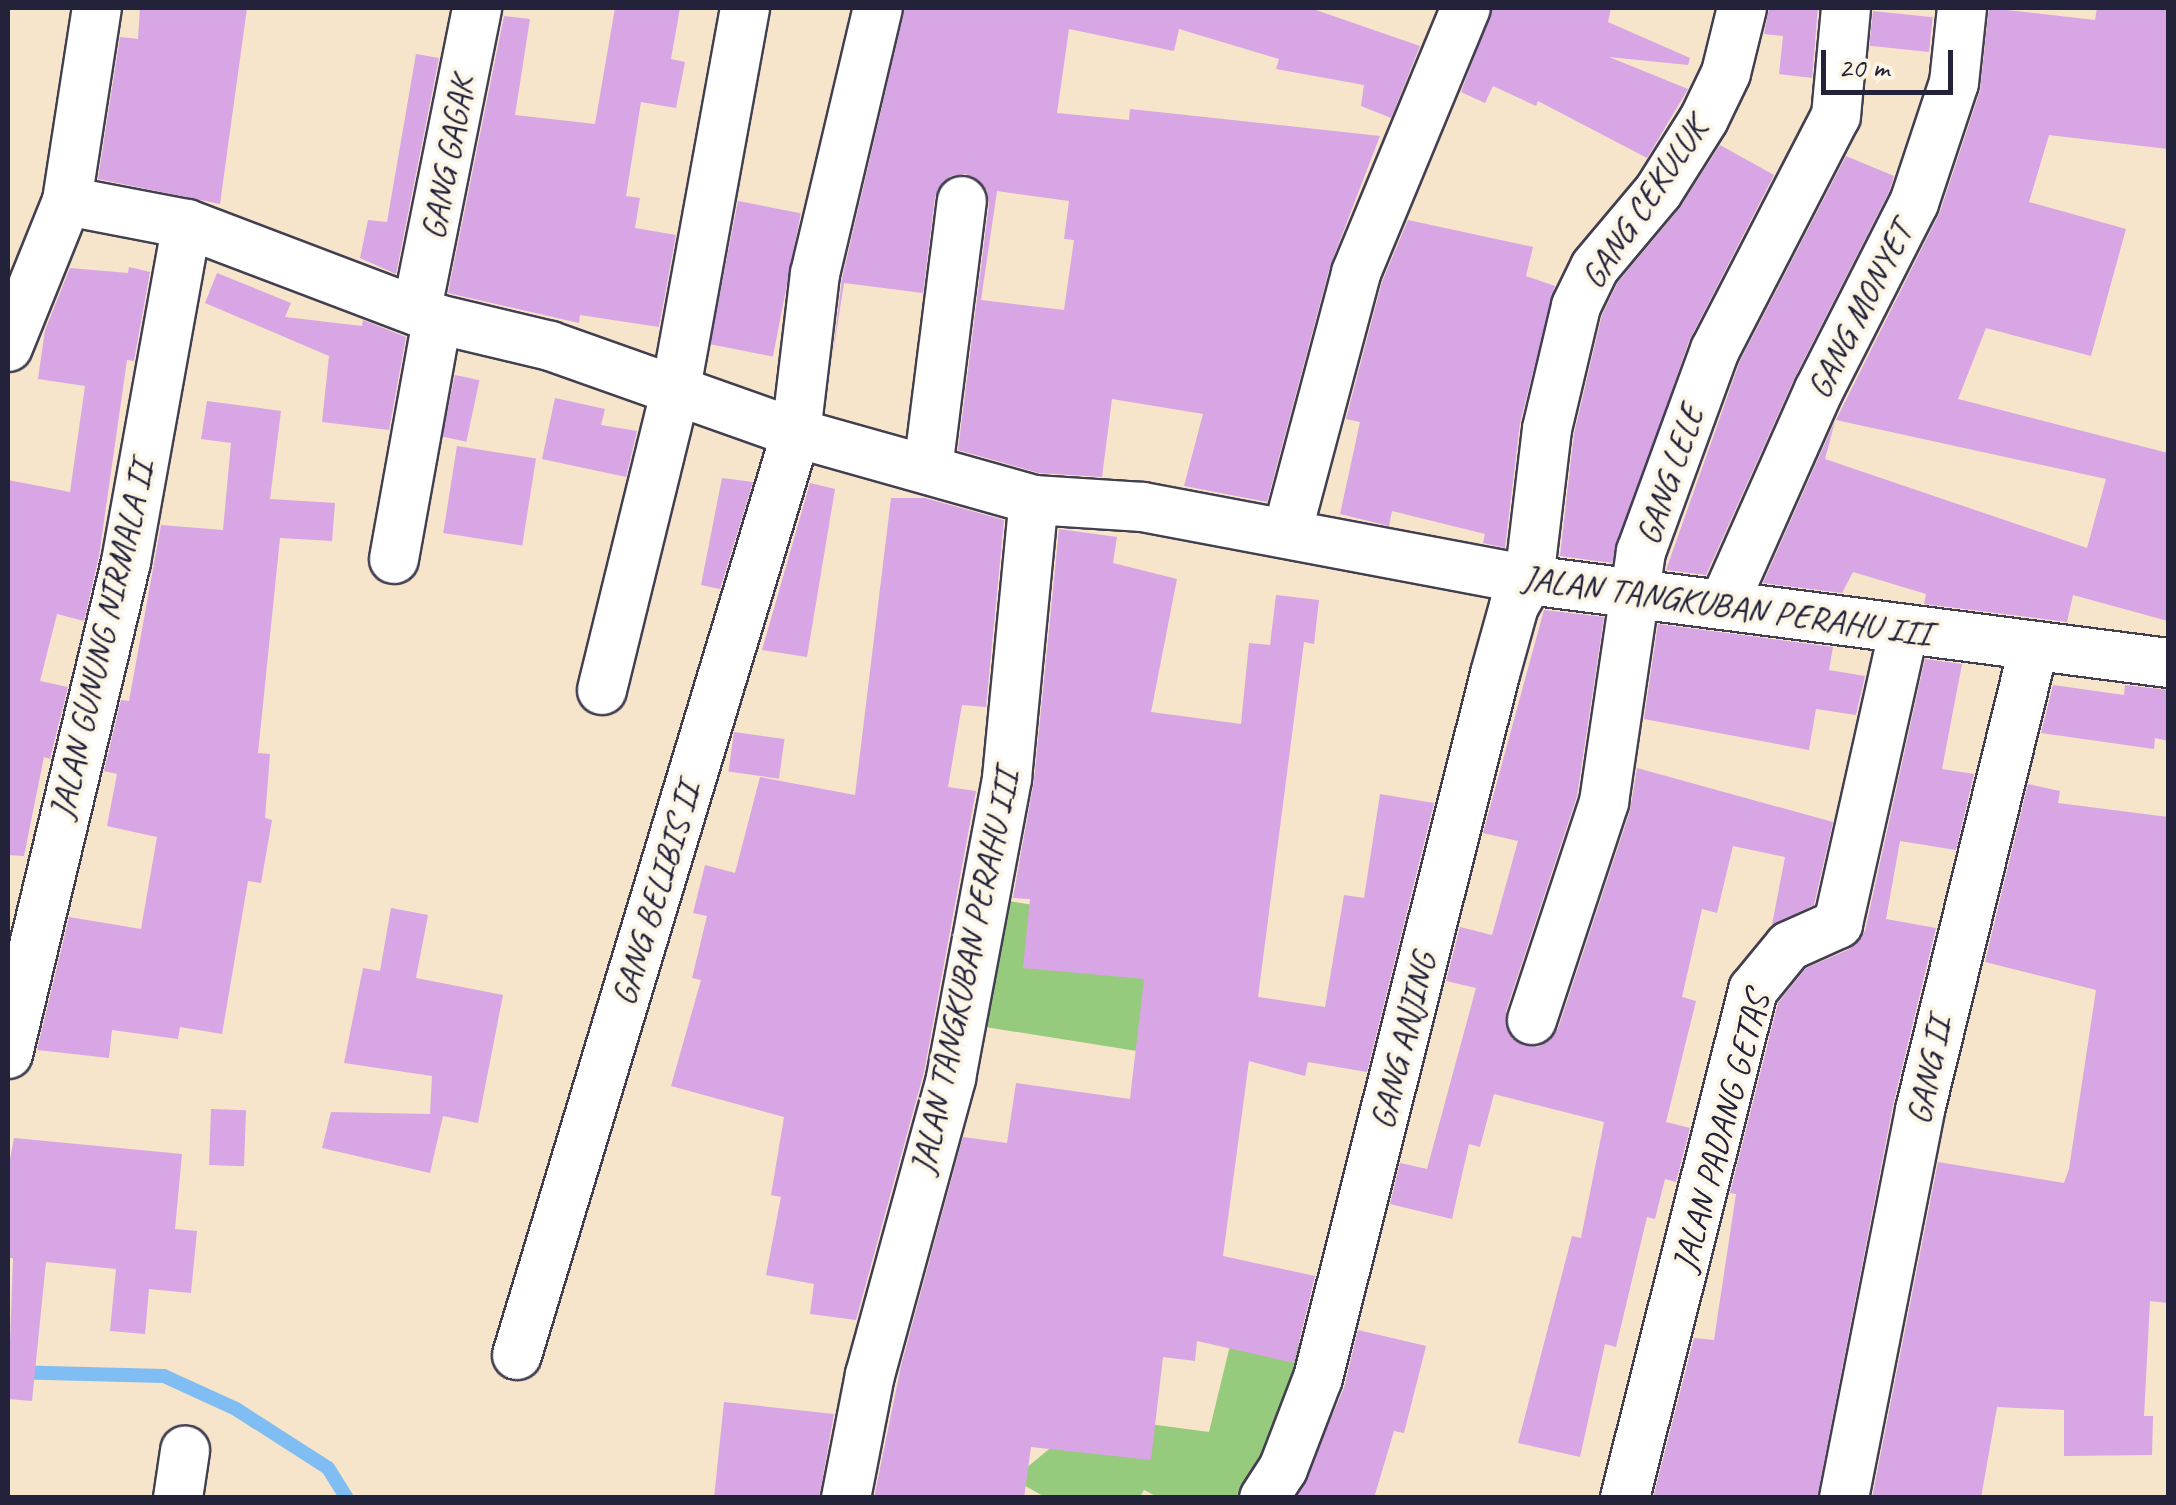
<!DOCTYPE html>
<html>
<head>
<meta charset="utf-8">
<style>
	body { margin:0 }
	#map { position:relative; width:2176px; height:1505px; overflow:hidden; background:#f6e4cb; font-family:Caveat,sans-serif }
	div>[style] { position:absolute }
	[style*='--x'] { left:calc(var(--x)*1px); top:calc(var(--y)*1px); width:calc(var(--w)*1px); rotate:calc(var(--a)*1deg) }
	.green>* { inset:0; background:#96ca7c; transform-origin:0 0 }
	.stream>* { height:14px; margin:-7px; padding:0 7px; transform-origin:7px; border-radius:7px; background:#7fbdf2 }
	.building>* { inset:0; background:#d8a6e4; transform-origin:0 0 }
	.roads { filter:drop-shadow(2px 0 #423f51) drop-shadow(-2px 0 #423f51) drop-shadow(0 2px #423f51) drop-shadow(0 -2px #423f51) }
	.street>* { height:48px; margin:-24px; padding:0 24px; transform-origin:24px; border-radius:24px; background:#fff }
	span { translate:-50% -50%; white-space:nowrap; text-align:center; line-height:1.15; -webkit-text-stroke:8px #fcf5e5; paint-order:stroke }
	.street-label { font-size:35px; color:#22223b }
	.frame { position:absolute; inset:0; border:10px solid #22223b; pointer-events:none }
	.scale { position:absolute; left:1821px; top:50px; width:132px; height:45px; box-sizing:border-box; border:5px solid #22223b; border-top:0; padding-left:12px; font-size:30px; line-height:35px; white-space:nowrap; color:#22223b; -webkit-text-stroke:8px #fcf5e5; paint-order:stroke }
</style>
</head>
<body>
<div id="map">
	<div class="green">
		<div style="left:1002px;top:900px;width:168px;height:128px;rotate:9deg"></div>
		<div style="clip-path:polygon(1234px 1329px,1321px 1350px,1258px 1497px,1158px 1497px,1144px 1490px,1140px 1497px,1045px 1497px,1013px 1479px,1089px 1416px,1209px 1432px)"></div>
	</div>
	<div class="stream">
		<div style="--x:8;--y:1372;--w:156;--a:1.5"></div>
		<div style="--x:164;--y:1376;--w:79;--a:24.6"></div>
		<div style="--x:236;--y:1409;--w:109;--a:32.7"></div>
		<div style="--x:328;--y:1468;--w:36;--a:58"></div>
	</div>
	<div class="building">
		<div style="clip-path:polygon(140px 8px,247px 8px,220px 204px,98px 179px,120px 37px,138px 39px)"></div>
		<div style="clip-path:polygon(615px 8px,680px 8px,671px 59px,685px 62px,676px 108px,641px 102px,626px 196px,640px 198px,635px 228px,676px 235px,659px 327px,580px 315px,579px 323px,448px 293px,504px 16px,530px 19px,515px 115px,595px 124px)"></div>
		<div style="clip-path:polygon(evenodd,905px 8px,1310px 8px,1420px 46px,1391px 118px,1361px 106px,1364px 85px,1276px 69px,1279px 59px,1179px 29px,1174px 51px,1069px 29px,1057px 113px,1129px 120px,1130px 109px,1380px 136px,1330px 266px,1267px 502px,1184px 486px,1203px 414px,1112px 399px,1102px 477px,1039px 473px,958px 450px,989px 204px,987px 190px,966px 174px,950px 176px,935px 197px,923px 293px,844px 283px,832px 360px,842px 279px,905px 8px,997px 191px,1069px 201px,1064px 239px,1074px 240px,1064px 310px,981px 300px,997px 191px)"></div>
		<div style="clip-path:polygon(1493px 8px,1611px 8px,1608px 22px,1690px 58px,1688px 65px,1609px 57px,1688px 89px,1647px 158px,1538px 101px,1536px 106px,1493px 86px,1485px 103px,1461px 92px)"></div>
		<div style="clip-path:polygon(1769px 8px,1818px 8px,1812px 78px,1779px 74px,1783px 36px,1764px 34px)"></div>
		<div style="clip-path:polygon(1989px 8px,2095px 20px,2097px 8px,2168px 8px,2168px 149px,2049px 135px,2029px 202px,2126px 229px,2091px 356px,1986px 328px,1958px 399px,2168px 453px,2168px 621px,2073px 595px,2067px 622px,1924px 604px,1926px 594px,1853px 572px,1842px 593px,1763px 583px,1835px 421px,1825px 459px,2087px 548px,2106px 479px,1836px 420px,1940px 212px,1980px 91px)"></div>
		<div style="left:1873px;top:11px;width:60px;height:35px;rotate:6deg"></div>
		<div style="clip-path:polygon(416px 54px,439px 58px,396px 274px,360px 258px,368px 220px,387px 222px)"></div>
		<div style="clip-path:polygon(1720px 145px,1774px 175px,1689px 341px,1612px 563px,1560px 556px,1574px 434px,1602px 315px,1618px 282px,1679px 209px)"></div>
		<div style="clip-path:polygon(1846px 156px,1894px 176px,1889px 192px,1794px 379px,1706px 575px,1666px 570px,1740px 361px)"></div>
		<div style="left:738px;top:201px;width:64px;height:146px;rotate:11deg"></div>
		<div style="clip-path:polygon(1408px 220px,1533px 247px,1526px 276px,1555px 286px,1520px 423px,1505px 548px,1483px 543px,1485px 534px,1392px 511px,1389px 526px,1340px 514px,1360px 422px,1346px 419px,1382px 282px)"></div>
		<div style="clip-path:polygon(129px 267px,150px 272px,134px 361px,127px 360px,99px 556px,84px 621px,57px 614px,40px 681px,68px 687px,50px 759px,44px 757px,24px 856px,8px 855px,8px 480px,70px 492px,85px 386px,38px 379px,45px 330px,70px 268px,128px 273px)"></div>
		<div style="clip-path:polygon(217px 273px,291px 303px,285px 317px,362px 326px,363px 320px,406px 337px,389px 430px,322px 422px,329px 356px,205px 303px)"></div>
		<div style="left:455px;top:375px;width:25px;height:63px;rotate:12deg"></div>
		<div style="clip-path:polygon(555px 398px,605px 409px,601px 425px,637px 431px,626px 477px,542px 459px)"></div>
		<div style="clip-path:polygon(207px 401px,281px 411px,270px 499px,335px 503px,332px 541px,280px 538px,258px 753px,270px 754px,265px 818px,272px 820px,261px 883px,248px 881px,222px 1034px,180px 1027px,178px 1039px,112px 1030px,109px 1058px,37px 1050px,69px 917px,141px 929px,157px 837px,107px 826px,117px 774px,104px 771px,121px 700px,129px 701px,161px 525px,223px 530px,231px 443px,201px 439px)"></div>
		<div style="left:457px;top:446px;width:80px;height:88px;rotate:9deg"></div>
		<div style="clip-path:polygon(722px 478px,753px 482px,720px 589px,701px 585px)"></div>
		<div style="clip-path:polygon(810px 483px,835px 489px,807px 657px,762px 650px)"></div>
		<div style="clip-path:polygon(891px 498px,925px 498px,1004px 520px,986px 707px,962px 705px,948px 787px,976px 791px,924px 1072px,856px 1320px,810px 1314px,814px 1284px,766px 1275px,781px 1197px,771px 1195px,784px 1117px,671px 1086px,701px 980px,692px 978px,707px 916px,693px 913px,705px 865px,735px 873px,760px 777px,855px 795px)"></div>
		<div style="clip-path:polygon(1059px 529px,1117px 537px,1113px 563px,1177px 579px,1151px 712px,1241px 724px,1249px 643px,1270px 645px,1276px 595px,1319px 600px,1314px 644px,1304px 642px,1258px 997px,1325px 1007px,1344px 895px,1364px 898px,1380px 794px,1434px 803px,1367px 1072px,1308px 1062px,1305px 1076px,1249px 1061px,1223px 1256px,1315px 1276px,1294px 1363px,1197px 1341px,1195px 1361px,1163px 1357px,1151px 1460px,1031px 1447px,1024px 1498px,874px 1498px,901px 1366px,963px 1137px,1007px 1143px,1016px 1083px,1130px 1099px,1144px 979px,1023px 968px,1030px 899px,1013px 898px,1034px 781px)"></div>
		<div style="clip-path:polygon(1544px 610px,1604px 617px,1577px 796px,1506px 1011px,1512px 1039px,1538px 1047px,1558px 1029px,1630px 811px,1637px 768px,1833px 822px,1814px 905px,1772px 925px,1785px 857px,1733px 846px,1717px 913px,1702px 909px,1682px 997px,1696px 1001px,1666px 1122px,1690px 1128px,1676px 1182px,1665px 1179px,1655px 1219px,1647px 1217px,1616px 1347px,1605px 1344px,1580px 1457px,1518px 1443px,1572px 1236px,1581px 1238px,1604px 1122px,1494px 1094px,1480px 1147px,1469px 1144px,1452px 1219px,1390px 1204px,1400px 1163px,1427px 1169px,1476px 988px,1446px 981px,1460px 927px,1492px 935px,1518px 841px,1483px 833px)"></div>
		<div style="clip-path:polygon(1658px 624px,1833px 647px,1829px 670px,1865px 676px,1856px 715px,1816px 709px,1809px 750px,1644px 719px)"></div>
		<div style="clip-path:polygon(1925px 659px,1962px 664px,1942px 769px,1974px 774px,1956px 850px,1900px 841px,1886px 919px,1936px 928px,1893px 1105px,1817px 1498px,1653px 1498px,1694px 1338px,1714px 1340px,1736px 1194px,1730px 1193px,1778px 1003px,1806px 968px,1850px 949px,1865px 931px)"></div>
		<div style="clip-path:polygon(2053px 685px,2124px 695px,2125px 685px,2168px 690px,2168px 741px,2155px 738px,2154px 749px,2041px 733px)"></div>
		<div style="left:734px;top:732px;width:51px;height:40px;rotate:8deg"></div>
		<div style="clip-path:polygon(2028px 784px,2060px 791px,2058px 803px,2168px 817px,2168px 1303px,2150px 1301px,2144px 1416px,2153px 1416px,2152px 1455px,2064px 1456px,2064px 1410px,1997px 1407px,1981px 1498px,1872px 1498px,1938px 1162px,2064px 1183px,2069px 1169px,2096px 990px,1985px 962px)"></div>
		<div style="clip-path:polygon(391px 908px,428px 915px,416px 978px,503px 995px,478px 1123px,443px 1116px,430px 1173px,322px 1148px,331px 1112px,430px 1114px,432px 1076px,344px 1063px,363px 968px,380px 971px)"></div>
		<div style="left:211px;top:1109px;width:35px;height:56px;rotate:2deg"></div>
		<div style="clip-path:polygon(14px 1138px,182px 1154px,175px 1229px,197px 1231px,191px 1293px,149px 1289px,145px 1334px,110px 1331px,116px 1269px,46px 1262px,32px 1401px,8px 1399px,13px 1258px,8px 1258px,8px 1170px)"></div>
		<div style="clip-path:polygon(1358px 1330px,1426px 1346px,1404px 1433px,1394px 1431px,1374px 1498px,1297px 1498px,1344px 1388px)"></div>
		<div style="clip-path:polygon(724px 1402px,834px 1414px,819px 1498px,714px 1498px)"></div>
	</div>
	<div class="roads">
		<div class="street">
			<div style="--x:67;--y:201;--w:122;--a:10.9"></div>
			<div style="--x:187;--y:224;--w:267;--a:20.8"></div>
			<div style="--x:437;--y:319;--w:116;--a:13.4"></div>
			<div style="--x:550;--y:346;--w:261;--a:19.5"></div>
			<div style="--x:796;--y:433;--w:247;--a:15.7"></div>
			<div style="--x:1034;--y:500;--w:109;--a:3.7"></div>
			<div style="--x:1143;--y:507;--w:393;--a:10.7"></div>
			<div style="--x:1529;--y:580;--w:644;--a:7.4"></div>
			<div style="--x:417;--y:309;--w:307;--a:-78.7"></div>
			<div style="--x:8;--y:347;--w:157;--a:-68"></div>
			<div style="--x:67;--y:201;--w:195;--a:-81.2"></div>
			<div style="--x:928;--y:469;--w:270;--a:-82.8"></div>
			<div style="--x:1287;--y:533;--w:269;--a:-75.1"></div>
			<div style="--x:1356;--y:273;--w:287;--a:-67.5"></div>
			<div style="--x:394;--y:559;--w:244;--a:-79.8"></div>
			<div style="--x:1724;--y:603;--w:233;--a:-66"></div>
			<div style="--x:1819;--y:390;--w:210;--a:-63.1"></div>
			<div style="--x:1914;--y:203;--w:126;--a:-71.6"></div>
			<div style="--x:1954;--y:83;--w:75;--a:-83.9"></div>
			<div style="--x:602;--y:690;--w:311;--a:-76.2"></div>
			<div style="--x:676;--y:388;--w:386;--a:-79.7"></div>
			<div style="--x:1532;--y:1020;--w:230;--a:-71.7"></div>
			<div style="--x:1604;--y:802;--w:253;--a:-81.6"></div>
			<div style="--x:1641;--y:552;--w:215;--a:-69.9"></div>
			<div style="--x:1715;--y:350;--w:263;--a:-62.7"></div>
			<div style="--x:1836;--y:116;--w:108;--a:-84.7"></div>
			<div style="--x:8;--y:1054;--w:506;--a:-76.51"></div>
			<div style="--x:126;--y:562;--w:343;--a:-79.8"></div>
			<div style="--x:517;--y:1355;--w:963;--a:-73.16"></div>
			<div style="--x:796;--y:433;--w:160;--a:-83.2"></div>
			<div style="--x:815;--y:274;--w:273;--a:-76.7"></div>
			<div style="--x:178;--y:1498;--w:48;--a:-81.5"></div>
			<div style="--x:846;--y:1498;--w:125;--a:-79"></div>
			<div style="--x:870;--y:1375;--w:308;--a:-74.7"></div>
			<div style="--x:951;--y:1078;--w:305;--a:-79.4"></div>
			<div style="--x:1007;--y:778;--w:279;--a:-84.5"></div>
			<div style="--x:1264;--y:1498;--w:35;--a:-57"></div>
			<div style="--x:1283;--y:1469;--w:97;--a:-69"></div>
			<div style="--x:1318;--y:1378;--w:726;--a:-75.89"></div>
			<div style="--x:1495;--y:674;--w:71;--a:-74.4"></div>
			<div style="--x:1514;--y:606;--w:30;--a:-60"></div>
			<div style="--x:1529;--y:580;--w:152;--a:-83.2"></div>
			<div style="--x:1547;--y:429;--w:126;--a:-76.7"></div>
			<div style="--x:1576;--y:306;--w:43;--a:-64"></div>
			<div style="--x:1595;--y:267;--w:98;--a:-50"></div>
			<div style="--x:1658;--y:192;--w:86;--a:-57.8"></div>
			<div style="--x:1704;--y:119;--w:51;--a:-64.4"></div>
			<div style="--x:1726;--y:73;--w:67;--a:-76.2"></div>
			<div style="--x:1625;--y:1498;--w:524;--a:-75.86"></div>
			<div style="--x:1753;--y:990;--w:57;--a:-50.7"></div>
			<div style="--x:1789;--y:946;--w:54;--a:-24.2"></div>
			<div style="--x:1838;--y:924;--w:302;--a:-77.4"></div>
			<div style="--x:1844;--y:1498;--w:395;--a:-78.9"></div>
			<div style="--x:1920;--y:1110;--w:474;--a:-76.2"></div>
		</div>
	</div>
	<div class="street-label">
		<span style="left:448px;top:158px;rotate:-79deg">GANG GAGAK</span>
		<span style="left:1644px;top:203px;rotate:-56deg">GANG CEKULUK</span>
		<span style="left:1860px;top:310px;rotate:-63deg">GANG MONYET</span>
		<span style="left:1670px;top:475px;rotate:-71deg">GANG LELE</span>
		<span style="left:1727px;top:606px;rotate:8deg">JALAN TANGKUBAN PERAHU III</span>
		<span style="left:102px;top:640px;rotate:-77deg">JALAN GUNUNG NIRMALA II</span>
		<span style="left:656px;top:894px;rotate:-73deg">GANG BELIBIS II</span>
		<span style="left:965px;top:972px;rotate:-78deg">JALAN TANGKUBAN PERAHU III</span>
		<span style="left:1403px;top:1041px;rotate:-76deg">GANG ANJING</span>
		<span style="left:1929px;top:1071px;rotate:-78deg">GANG II</span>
		<span style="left:1721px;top:1132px;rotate:-75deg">JALAN PADANG GETAS</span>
	</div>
	<div class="frame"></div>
	<div class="scale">20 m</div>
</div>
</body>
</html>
